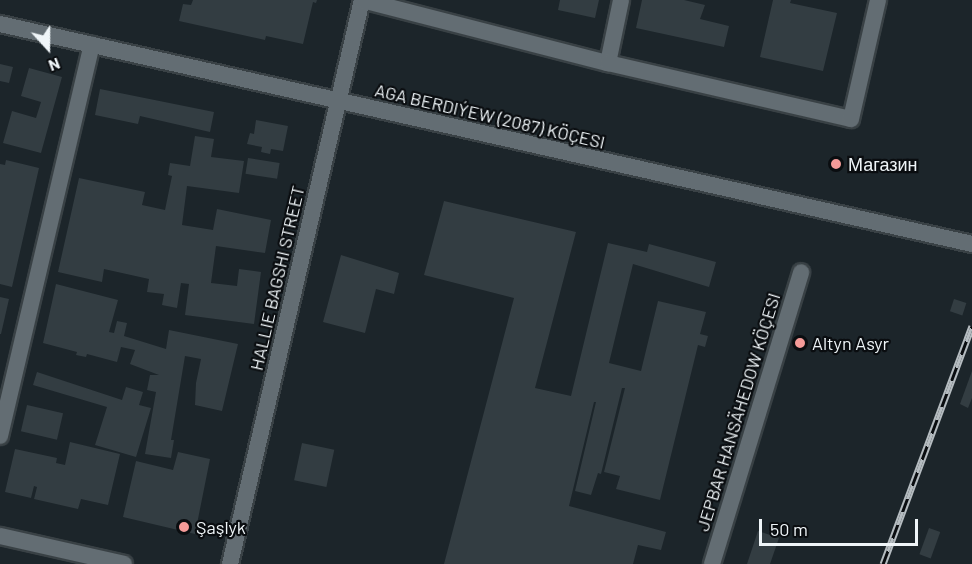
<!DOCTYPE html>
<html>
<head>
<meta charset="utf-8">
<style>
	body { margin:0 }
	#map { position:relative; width:972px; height:564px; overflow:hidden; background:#1c252a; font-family:Barlow,sans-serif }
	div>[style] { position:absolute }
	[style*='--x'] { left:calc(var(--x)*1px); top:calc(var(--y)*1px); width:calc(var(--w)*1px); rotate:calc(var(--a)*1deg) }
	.building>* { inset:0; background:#333d42; transform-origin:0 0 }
	.roads { filter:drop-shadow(2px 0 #394145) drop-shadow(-2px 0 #394145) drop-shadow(0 2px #394145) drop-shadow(0 -2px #394145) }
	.minor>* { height:16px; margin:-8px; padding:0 8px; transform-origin:8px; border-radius:8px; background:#636d73 }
	.tertiary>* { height:16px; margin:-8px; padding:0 8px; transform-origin:8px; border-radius:8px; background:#636d73 }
	.rail>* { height:7px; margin-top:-3.5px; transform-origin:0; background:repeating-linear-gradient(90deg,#0a0d10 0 14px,#b5bcc0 0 28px); box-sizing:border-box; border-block:2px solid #b5bcc0 }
	.dots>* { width:16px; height:16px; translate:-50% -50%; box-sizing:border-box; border:3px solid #0a0d10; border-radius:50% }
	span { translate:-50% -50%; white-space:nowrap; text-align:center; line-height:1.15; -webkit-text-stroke:4.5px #0a0d10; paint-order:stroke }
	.street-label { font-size:18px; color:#eff5f8 }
	.poi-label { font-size:18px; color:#eff5f8 }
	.left { translate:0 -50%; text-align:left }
	.north { position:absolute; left:18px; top:18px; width:60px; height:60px; -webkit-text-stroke:4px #0a0d10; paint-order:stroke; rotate:159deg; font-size:16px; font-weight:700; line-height:24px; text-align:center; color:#eff5f8 }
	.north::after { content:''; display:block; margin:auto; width:21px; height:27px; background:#eff5f8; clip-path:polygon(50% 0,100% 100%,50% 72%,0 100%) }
	.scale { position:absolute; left:759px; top:519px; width:159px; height:27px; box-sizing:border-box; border:3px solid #eff5f8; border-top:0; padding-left:8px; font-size:18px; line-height:21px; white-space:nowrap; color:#eff5f8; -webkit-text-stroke:4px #0a0d10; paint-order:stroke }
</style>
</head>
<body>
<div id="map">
	<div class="building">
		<div style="clip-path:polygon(193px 0,317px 0,316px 3px,313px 2px,303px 44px,266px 36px,265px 40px,179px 21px,183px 4px,191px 5px)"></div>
		<div style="clip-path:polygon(560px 0,599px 0,595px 18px,558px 10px)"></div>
		<div style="clip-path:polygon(642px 0,684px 0,705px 5px,700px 19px,729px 26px,724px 47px,636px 28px)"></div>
		<div style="clip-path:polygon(773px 0,791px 0,790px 3px,837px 13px,823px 71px,760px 57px)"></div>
		<div style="clip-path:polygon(0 64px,13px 67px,9px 83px,0 81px)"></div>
		<div style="clip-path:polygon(29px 68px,62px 77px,41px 153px,3px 143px,12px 111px,36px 118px,41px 102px,21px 96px)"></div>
		<div style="clip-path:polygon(100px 89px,214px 112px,210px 132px,140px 116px,138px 124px,95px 115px)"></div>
		<div style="clip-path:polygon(256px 120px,288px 126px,283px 151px,271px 149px,270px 154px,261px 152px,262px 147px,247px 144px,250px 133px,254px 134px)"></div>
		<div style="clip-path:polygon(195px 136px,214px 139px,211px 157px,244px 161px,239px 193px,187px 186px,182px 225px,213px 230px,217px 209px,271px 220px,265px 253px,216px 246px,211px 283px,237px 286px,239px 269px,261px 272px,254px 324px,185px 315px,189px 284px,181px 283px,177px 308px,162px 305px,164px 294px,147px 292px,149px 279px,104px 269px,102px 282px,58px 272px,79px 178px,145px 192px,142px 205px,165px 210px,172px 176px,168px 175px,170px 163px,190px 166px)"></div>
		<div style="left:248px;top:158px;width:32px;height:16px;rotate:9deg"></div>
		<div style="clip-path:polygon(6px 160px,39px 168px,12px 287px,0 284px,0 164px,5px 165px)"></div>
		<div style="clip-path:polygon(444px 201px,576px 232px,535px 388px,571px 396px,608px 243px,647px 252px,649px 244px,716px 262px,709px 287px,633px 264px,609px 363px,641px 371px,658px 301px,706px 312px,700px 334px,708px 336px,705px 347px,698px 345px,660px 500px,616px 489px,620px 476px,604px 472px,625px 388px,622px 388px,601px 474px,598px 473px,591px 495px,575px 491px,596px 402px,594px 402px,569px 506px,666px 532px,661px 550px,638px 545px,633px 564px,444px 564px,514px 298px,424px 275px)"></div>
		<div style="clip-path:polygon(341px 255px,399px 273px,394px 294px,376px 289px,365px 333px,323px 322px)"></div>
		<div style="clip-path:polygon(56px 284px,118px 300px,109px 332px,114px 333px,117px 321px,127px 323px,124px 336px,166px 349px,169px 330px,238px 344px,222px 411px,195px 405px,196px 383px,201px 359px,185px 356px,171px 440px,174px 440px,171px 458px,145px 454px,156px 392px,147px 390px,150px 375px,159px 375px,130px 364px,135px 350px,121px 347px,117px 362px,87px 354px,86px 357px,76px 355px,77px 352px,43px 343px)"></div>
		<div style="clip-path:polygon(0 297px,9px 299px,1px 334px,0 334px)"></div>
		<div style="left:954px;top:299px;width:13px;height:13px;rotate:18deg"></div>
		<div style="clip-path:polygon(972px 371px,972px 398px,968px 408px,960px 404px)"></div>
		<div style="clip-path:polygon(37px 372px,122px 400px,126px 387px,143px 392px,139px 405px,151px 408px,136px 457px,95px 445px,107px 407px,33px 385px)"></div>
		<div style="left:27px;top:405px;width:37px;height:27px;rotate:13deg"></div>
		<div style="clip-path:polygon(70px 442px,120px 454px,108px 505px,81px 499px,78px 509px,34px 499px,37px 487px,34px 486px,31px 498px,5px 492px,15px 449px,57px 458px,56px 463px,65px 465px)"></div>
		<div style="left:302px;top:443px;width:33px;height:38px;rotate:12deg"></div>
		<div style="clip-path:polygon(178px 452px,210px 459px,195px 534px,123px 517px,136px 461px,173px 470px)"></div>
		<div style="left:929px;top:528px;width:12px;height:28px;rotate:20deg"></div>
		<div style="clip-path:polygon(758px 531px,779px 538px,770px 564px,747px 564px)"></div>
	</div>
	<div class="roads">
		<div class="minor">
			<div style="--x:608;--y:63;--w:64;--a:-78.3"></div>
			<div style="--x:0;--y:436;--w:402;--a:-76.8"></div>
			<div style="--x:0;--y:536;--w:127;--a:12.7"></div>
			<div style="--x:230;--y:564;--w:579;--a:-76.83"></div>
			<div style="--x:362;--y:0;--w:254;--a:14.4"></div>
			<div style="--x:608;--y:63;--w:249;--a:13"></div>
			<div style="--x:851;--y:119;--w:122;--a:-77.2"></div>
			<div style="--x:712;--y:564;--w:305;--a:-73"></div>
		</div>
		<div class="tertiary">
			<div style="--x:0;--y:24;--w:997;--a:12.75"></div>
		</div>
	</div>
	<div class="rail">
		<div style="--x:883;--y:564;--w:254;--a:-69.5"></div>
	</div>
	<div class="dots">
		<div style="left:836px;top:164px;background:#f59b99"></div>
		<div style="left:800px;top:343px;background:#f59b99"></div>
		<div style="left:184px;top:527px;background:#f59b99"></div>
	</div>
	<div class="street-label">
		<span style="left:490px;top:116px;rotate:13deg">AGA BERDIÝEW (2087) KÖÇESI</span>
		<span style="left:277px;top:278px;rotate:-77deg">HALLIE BAGSHI STREET</span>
		<span style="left:738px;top:412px;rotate:-73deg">JEPBAR HANSÄHEDOW KÖÇESI</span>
	</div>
	<div class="poi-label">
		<span class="left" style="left:848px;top:164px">Магазин</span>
		<span class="left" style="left:812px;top:343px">Altyn Asyr</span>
		<span class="left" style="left:196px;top:527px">Şaşlyk</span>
	</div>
	<div class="north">N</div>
	<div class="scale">50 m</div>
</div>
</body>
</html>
